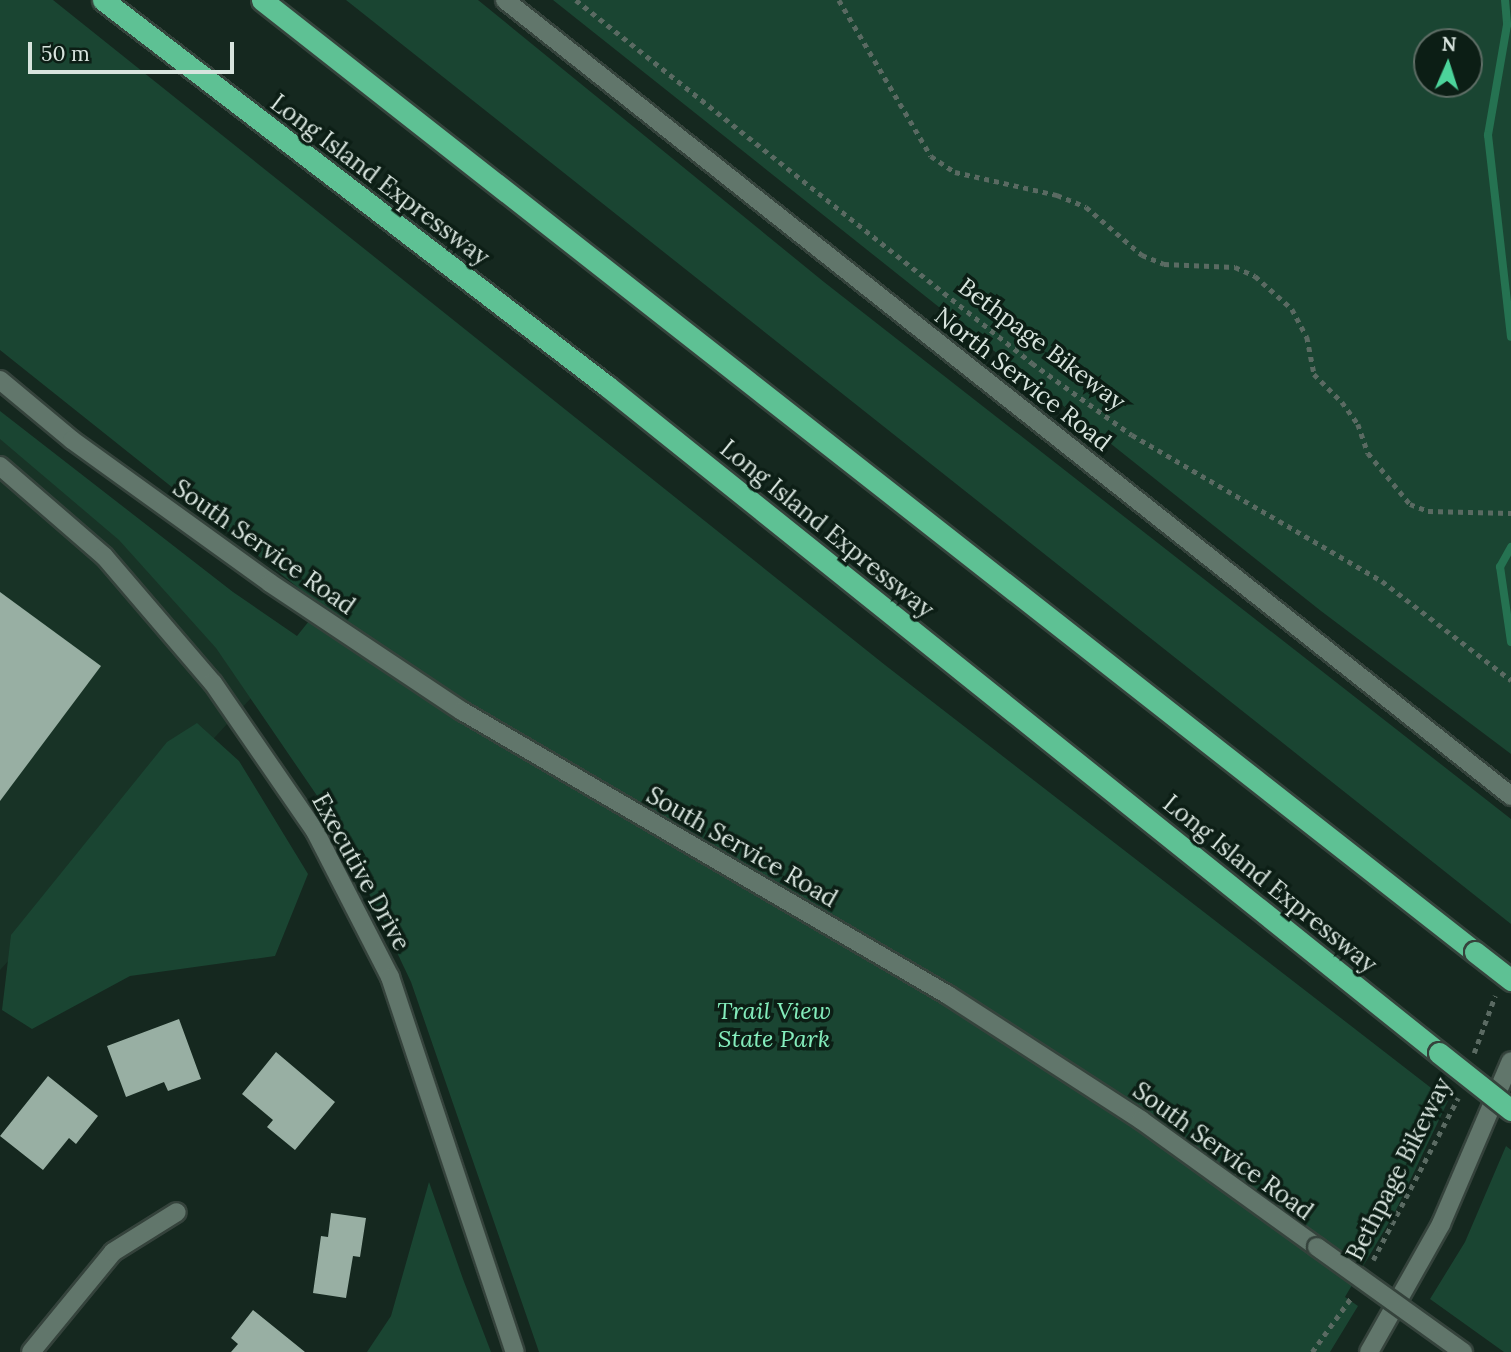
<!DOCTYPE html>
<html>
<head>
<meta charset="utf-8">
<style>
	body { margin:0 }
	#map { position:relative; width:1511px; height:1352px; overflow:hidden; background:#15281f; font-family:Lora,serif }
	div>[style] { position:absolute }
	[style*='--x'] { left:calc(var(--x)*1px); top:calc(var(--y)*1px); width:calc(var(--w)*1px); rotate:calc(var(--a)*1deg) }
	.built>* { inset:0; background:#183326 }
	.green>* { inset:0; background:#1a4532 }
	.stream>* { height:8px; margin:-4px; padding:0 4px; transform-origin:4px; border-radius:4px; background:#257251 }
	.building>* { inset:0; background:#98afa3 }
	.path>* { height:4.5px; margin-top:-2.25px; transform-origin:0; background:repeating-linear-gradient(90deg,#5a6a62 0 5px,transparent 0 10px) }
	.roads { filter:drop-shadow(2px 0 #35433c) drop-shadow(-2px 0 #35433c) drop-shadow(0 2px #35433c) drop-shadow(0 -2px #35433c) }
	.street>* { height:18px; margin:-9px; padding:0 9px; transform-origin:9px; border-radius:9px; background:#61766b }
	.secondary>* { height:18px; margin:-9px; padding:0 9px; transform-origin:9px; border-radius:9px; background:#61766b }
	.highway>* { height:21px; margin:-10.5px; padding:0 10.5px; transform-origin:10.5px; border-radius:10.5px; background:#5ec194 }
	.bridges { filter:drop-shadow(2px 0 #35433c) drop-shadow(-2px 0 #35433c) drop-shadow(0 2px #35433c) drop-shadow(0 -2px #35433c) }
	.secondary-bridge>* { height:18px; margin:-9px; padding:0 9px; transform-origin:9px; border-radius:9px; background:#61766b }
	.highway-bridge>* { height:21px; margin:-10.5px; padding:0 10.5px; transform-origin:10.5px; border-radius:10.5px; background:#5ec194 }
	span { translate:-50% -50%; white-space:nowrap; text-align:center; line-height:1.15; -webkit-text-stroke:7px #0c1e15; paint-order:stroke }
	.street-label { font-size:24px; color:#d8e4de }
	.park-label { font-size:24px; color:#84edbc; font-style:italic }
	.north { position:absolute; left:1413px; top:28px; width:70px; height:70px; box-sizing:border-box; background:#0c1e15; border:2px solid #5e6d65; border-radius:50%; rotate:3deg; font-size:19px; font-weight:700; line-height:28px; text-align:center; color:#d8e4de }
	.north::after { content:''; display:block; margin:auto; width:24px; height:32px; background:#4cd49b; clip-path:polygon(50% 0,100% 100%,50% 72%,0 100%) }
	.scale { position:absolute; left:28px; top:42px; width:206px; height:32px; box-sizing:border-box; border:4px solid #d8e4de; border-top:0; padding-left:9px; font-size:21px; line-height:24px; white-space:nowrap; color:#d8e4de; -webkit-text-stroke:5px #0c1e15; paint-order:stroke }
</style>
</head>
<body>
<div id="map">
	<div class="built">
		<div style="clip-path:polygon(0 420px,281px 656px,252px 697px,0 970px)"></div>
	</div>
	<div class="green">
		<div style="clip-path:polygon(0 0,53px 0,885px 665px,1448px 1101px,1395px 1212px,1345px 1297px,1358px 1306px,1330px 1352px,539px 1352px,411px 982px,335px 822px,216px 648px,119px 540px,0 439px,0 411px,233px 592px,297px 636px,321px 606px,0 350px)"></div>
		<div style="clip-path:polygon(346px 0,478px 0,824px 282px,1511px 819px,1511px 924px)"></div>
		<div style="clip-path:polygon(evenodd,553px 0,1511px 0,1511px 754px,1321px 611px,553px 0,1427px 42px,1469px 42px,1469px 84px,1427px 84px,1427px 42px)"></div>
		<div style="clip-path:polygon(197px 723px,239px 761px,308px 874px,275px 956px,130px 976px,32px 1029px,2px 1010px,11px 935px,167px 742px)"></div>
		<div style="clip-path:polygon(1506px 1146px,1511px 1150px,1511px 1352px,1504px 1352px,1430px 1299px,1465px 1242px)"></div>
		<div style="clip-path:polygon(429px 1182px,463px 1279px,491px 1352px,367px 1352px,391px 1316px)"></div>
	</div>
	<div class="stream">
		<div style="--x:1505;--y:0;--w:25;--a:85"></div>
		<div style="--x:1507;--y:25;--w:112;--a:99.8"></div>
		<div style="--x:1488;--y:135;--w:203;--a:83.5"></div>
		<div style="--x:1511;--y:642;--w:76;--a:-98.3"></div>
		<div style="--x:1500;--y:567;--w:23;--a:-61"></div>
	</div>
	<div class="building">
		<div style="clip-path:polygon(0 592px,101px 666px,0 801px)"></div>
		<div style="clip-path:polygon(179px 1019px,201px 1079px,168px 1091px,164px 1082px,126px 1097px,107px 1046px)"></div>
		<div style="clip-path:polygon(276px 1052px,335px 1102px,295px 1150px,267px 1127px,273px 1120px,242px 1094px)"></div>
		<div style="clip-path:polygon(48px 1076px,98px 1116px,76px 1144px,69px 1138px,43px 1170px,0 1136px)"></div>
		<div style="clip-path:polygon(331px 1213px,366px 1218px,360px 1257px,353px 1256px,346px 1298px,313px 1293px,321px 1236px,328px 1237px)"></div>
		<div style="clip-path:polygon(253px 1310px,305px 1352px,231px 1352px,238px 1344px,231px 1338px)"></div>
	</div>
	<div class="path">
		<div style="--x:576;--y:0;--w:583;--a:38.52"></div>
		<div style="--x:1032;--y:363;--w:123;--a:35.8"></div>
		<div style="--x:1132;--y:435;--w:290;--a:30.3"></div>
		<div style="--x:1382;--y:581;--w:163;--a:37.5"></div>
		<div style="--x:839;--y:0;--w:181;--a:59.5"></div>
		<div style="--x:931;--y:156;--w:29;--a:34"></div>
		<div style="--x:955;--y:172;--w:105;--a:12.7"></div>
		<div style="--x:1057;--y:195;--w:31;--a:22"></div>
		<div style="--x:1086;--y:207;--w:74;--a:40.6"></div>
		<div style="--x:1142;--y:255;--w:24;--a:22"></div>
		<div style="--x:1164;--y:264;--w:71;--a:2.4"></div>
		<div style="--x:1235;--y:267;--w:22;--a:24"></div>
		<div style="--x:1255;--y:276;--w:50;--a:41.7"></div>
		<div style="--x:1292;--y:309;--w:32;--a:62"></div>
		<div style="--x:1307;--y:337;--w:38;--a:79"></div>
		<div style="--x:1314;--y:374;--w:40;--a:45"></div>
		<div style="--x:1342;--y:402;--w:27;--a:54"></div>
		<div style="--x:1358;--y:424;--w:31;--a:71"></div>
		<div style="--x:1368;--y:453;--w:66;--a:50.5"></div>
		<div style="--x:1410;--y:504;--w:19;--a:21"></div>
		<div style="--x:1428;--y:511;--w:83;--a:1.4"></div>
		<div style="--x:1474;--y:1053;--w:61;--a:-69.8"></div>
		<div style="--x:1373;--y:1260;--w:183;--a:-62.3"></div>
		<div style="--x:1312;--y:1352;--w:67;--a:-54.2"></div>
	</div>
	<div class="roads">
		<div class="street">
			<div style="--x:0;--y:466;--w:138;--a:40.9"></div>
			<div style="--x:104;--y:556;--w:167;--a:49.4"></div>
			<div style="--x:213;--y:683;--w:180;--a:55.4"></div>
			<div style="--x:315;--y:831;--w:164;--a:62.8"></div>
			<div style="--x:390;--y:977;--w:395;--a:71.6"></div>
			<div style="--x:31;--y:1352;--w:129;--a:-50.6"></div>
			<div style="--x:113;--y:1252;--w:75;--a:-32"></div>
		</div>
		<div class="secondary">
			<div style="--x:505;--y:0;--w:1283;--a:38.35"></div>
			<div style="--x:0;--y:380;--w:94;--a:39.8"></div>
			<div style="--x:72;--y:440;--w:244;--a:35.8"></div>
			<div style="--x:270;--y:583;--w:231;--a:33.7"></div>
			<div style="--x:462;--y:711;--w:563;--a:30.3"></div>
			<div style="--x:948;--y:995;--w:230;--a:32.9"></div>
			<div style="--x:1141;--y:1120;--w:217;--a:35.8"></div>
			<div style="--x:1369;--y:1352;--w:147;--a:-60.6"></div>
			<div style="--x:1441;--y:1224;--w:177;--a:-66.8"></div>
		</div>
		<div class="highway">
			<div style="--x:103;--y:0;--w:635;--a:37.45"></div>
			<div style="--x:607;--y:386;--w:1066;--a:38.72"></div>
			<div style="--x:262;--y:0;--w:1542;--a:38.13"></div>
		</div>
	</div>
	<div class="bridges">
		<div class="secondary-bridge">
			<div style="--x:1317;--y:1247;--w:180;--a:35.7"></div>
		</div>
		<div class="highway-bridge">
			<div style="--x:1475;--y:952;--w:46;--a:37.9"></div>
			<div style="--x:1439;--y:1053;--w:92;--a:38.4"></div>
		</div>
	</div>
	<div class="street-label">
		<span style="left:380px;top:180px;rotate:37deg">Long Island Expressway</span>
		<span style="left:1042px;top:344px;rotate:37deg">Bethpage Bikeway</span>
		<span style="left:1023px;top:379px;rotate:38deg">North Service Road</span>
		<span style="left:827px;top:529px;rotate:39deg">Long Island Expressway</span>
		<span style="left:264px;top:547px;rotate:35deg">South Service Road</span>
		<span style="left:742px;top:847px;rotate:30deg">South Service Road</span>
		<span style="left:361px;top:872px;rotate:61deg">Executive Drive</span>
		<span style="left:1270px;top:884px;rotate:39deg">Long Island Expressway</span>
		<span style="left:1223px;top:1151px;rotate:36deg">South Service Road</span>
		<span style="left:1399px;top:1169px;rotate:-63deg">Bethpage Bikeway</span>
	</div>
	<div class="park-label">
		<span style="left:774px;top:1025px">Trail View<br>State Park</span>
	</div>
	<div class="north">N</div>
	<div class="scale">50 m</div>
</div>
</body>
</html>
